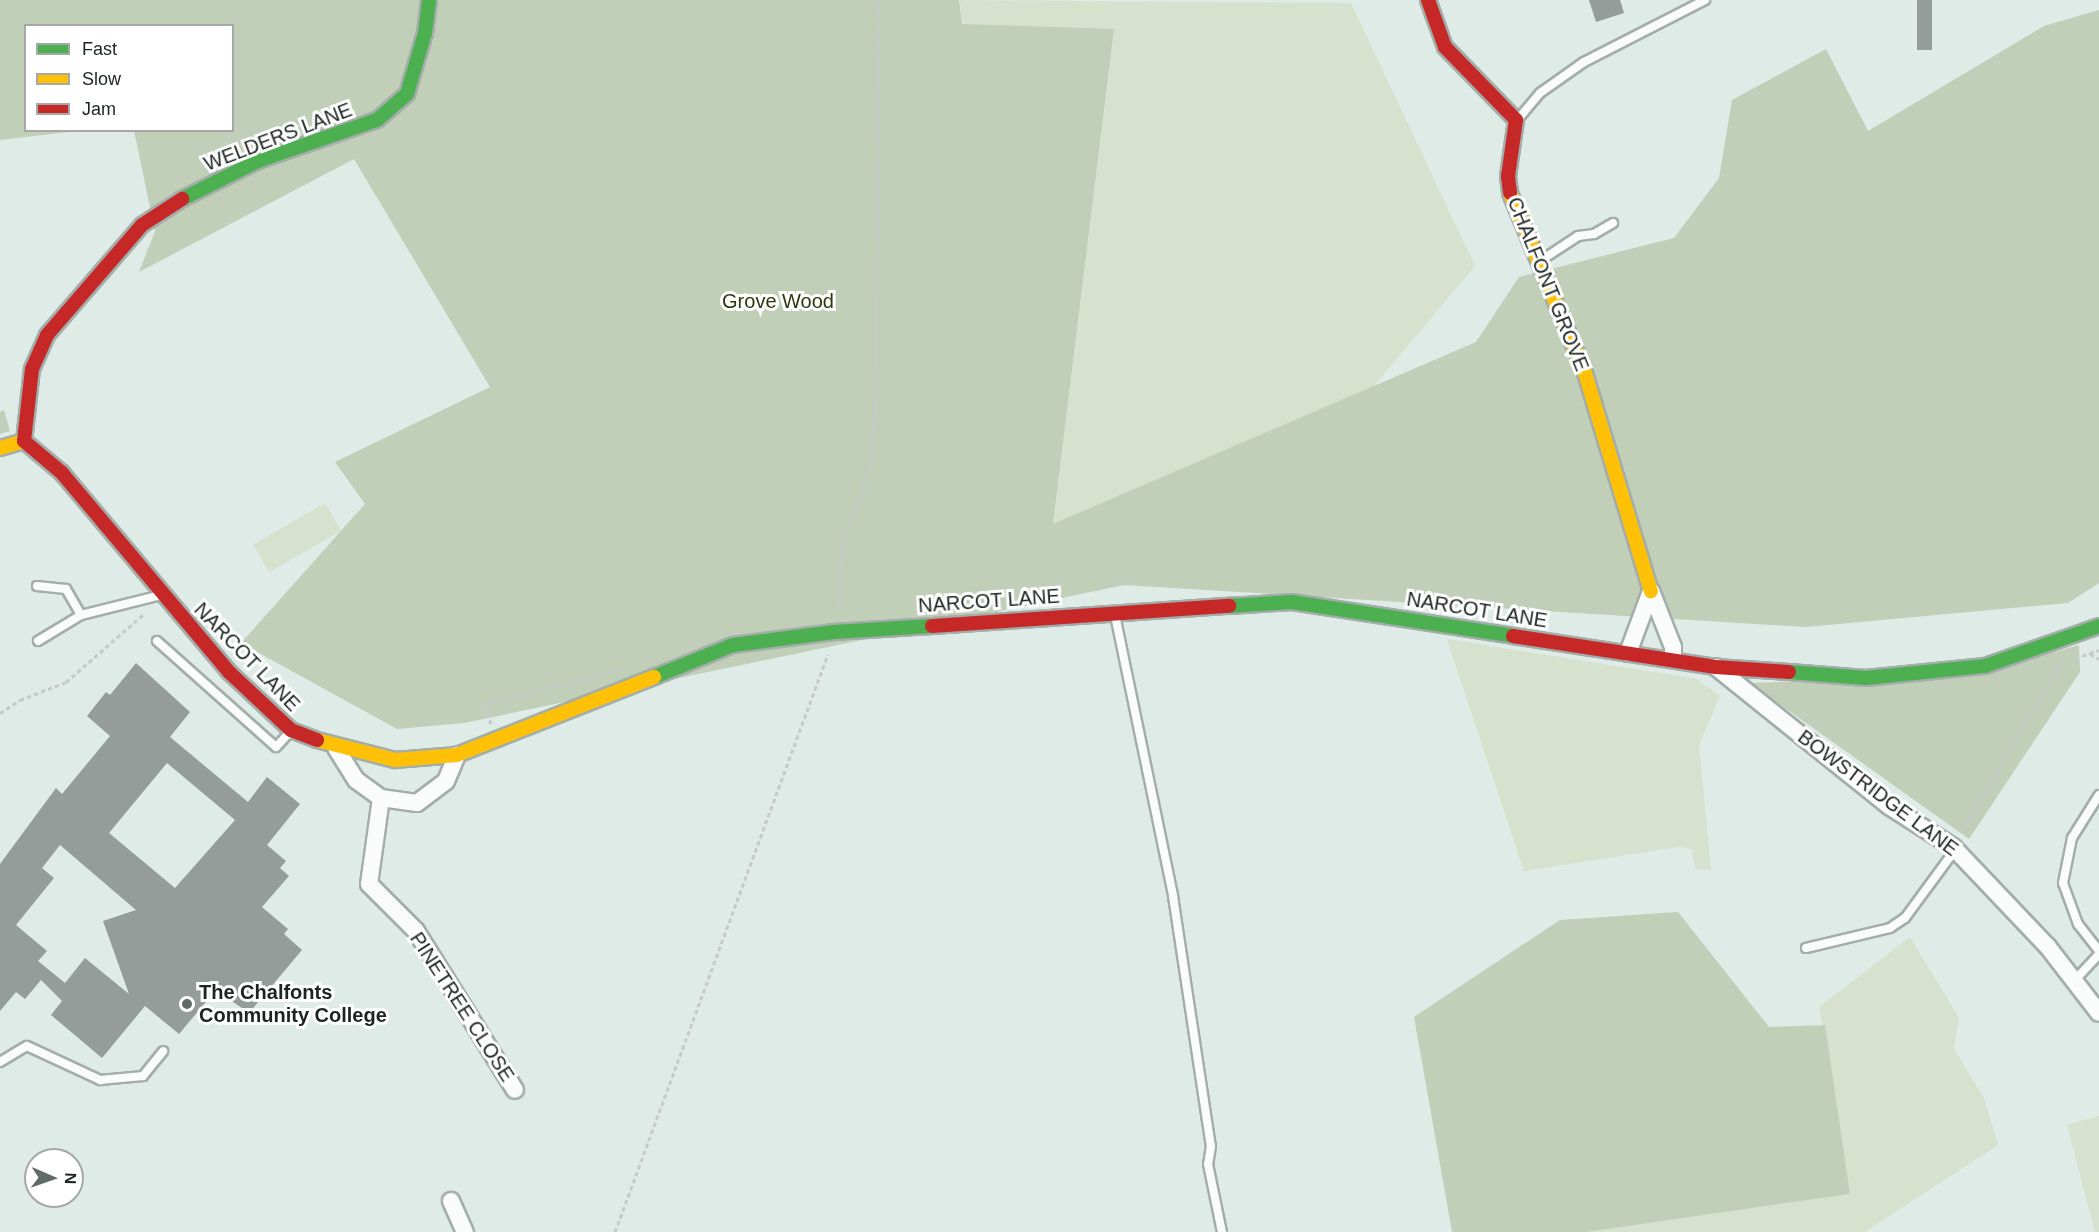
<!DOCTYPE html>
<html>
<head>
<meta charset="utf-8">
<style>
	body { margin:0 }
	#map { position:relative; width:2099px; height:1232px; overflow:hidden; background:#deebe7; font-family:Helvetica,sans-serif }
	div>[style] { position:absolute }
	[style*='--x'] { left:calc(var(--x)*1px); top:calc(var(--y)*1px); width:calc(var(--w)*1px); rotate:calc(var(--a)*1deg) }
	.green>* { inset:0; background:#d6e2cd; transform-origin:0 0 }
	.forest>* { inset:0; background:#c1ceb8 }
	.building>* { inset:0; background:#949d99; transform-origin:0 0 }
	.path>* { height:3px; margin-top:-1.5px; transform-origin:0; background:repeating-linear-gradient(90deg,#c7caca 0 4.5px,transparent 0 7.5px) }
	.roads { filter:drop-shadow(2px 0 #a3aeaa) drop-shadow(-2px 0 #a3aeaa) drop-shadow(0 2px #a3aeaa) drop-shadow(0 -2px #a3aeaa) }
	.lane>* { height:8px; margin:-4px; padding:0 4px; transform-origin:4px; border-radius:4px; background:#fafcfb }
	.street>* { height:16px; margin:-8px; padding:0 8px; transform-origin:8px; border-radius:8px; background:#fafcfb }
	.fast>* { height:14px; margin:-7px; padding:0 7px; transform-origin:7px; border-radius:7px; background:#4caf50 }
	.slow>* { height:14px; margin:-7px; padding:0 7px; transform-origin:7px; border-radius:7px; background:#ffc107 }
	.jam>* { height:14px; margin:-7px; padding:0 7px; transform-origin:7px; border-radius:7px; background:#c62828 }
	.dots>* { width:16px; height:16px; translate:-50% -50%; box-sizing:border-box; border:3px solid #fff; border-radius:50% }
	span { translate:-50% -50%; white-space:nowrap; text-align:center; line-height:1.15; -webkit-text-stroke:6px #fff; paint-order:stroke }
	.street-label { font-size:20px; color:#1c2522 }
	.park-label { font-size:20px; color:#2e390d }
	.poi-label { font-size:20px; color:#1c2522; font-weight:700 }
	.left { translate:0 -50%; text-align:left }
	.legend { position:absolute; left:24px; top:24px; width:210px; height:108px; box-sizing:border-box; background:#fff; border:2px solid #a4a8a7; margin:0; padding:8px 10px; list-style:none; font-size:18px; color:#1c2522 }
	.legend li { display:flex; align-items:center; gap:12px; height:30px }
	.legend b { width:30px; border:2px solid #a4a8a7 }
	.north { position:absolute; left:24px; top:1148px; width:60px; height:60px; box-sizing:border-box; background:#fff; border:2px solid #a4a8a7; border-radius:50%; rotate:92deg; font-size:16px; font-weight:700; line-height:24px; text-align:center; color:#1c2522 }
	.north::after { content:''; display:block; margin:auto; width:21px; height:27px; background:#606a67; clip-path:polygon(50% 0,100% 100%,50% 72%,0 100%) }
</style>
</head>
<body>
<div id="map">
	<div class="green">
		<div style="clip-path:polygon(960px 0,1351px 3px,1475px 266px,1303px 470px,1053px 525px,1114px 30px,962px 24px)"></div>
		<div style="left:325px;top:503px;width:32px;height:83px;rotate:60deg"></div>
		<div style="clip-path:polygon(1447px 639px,1697px 679px,1720px 696px,1699px 745px,1711px 870px,1695px 869px,1692px 849px,1678px 847px,1524px 871px)"></div>
		<div style="clip-path:polygon(1910px 937px,1959px 1018px,1954px 1049px,1984px 1098px,1998px 1145px,1865px 1232px,1586px 1232px,1850px 1194px,1819px 1007px)"></div>
		<div style="clip-path:polygon(2099px 1116px,2099px 1232px,2095px 1232px,2067px 1125px)"></div>
	</div>
	<div class="forest">
		<div style="clip-path:polygon(0 0,959px 0,962px 24px,1114px 29px,1053px 524px,1476px 342px,1519px 277px,1674px 238px,1719px 178px,1732px 100px,1826px 49px,1868px 131px,2044px 26px,2099px 10px,2099px 583px,2068px 603px,1806px 627px,1124px 585px,464px 723px,397px 729px,241px 643px,365px 504px,335px 462px,490px 387px,354px 159px,139px 272px,155px 231px,134px 131px,232px 130px,232px 26px,26px 26px,26px 130px,77px 131px,0 140px)"></div>
		<div style="clip-path:polygon(4px 410px,10px 431px,0 434px,0 412px)"></div>
		<div style="clip-path:polygon(2079px 645px,2080px 672px,1969px 839px,1750px 683px,1970px 675px)"></div>
		<div style="clip-path:polygon(1678px 912px,1769px 1027px,1825px 1025px,1850px 1194px,1586px 1232px,1452px 1232px,1414px 1017px,1560px 920px)"></div>
	</div>
	<div class="building">
		<div style="clip-path:polygon(1589px 0,1620px 0,1624px 13px,1596px 22px)"></div>
		<div style="left:1917px;top:0;width:15px;height:50px"></div>
		<div style="clip-path:polygon(evenodd,136px 663px,190px 712px,170px 737px,248px 802px,267px 777px,300px 804px,267px 845px,286px 861px,280px 868px,289px 876px,262px 907px,288px 929px,284px 934px,302px 950px,249px 1013px,216px 990px,179px 1034px,145px 1006px,102px 1058px,51px 1015px,62px 1001px,41px 980px,25px 999px,16px 992px,0 1011px,0 864px,56px 788px,62px 794px,110px 736px,87px 716px,106px 692px,110px 695px,136px 663px,167px 763px,235px 820px,175px 888px,109px 833px,167px 763px,136px 663px,60px 845px,136px 910px,103px 921px,129px 994px,85px 958px,65px 983px,38px 961px,47px 951px,16px 925px,54px 878px,42px 868px,60px 845px)"></div>
	</div>
	<div class="path">
		<div style="--x:838;--y:611;--w:69;--a:-85.9"></div>
		<div style="--x:843;--y:542;--w:78;--a:-69.7"></div>
		<div style="--x:870;--y:469;--w:64;--a:-84.6"></div>
		<div style="--x:876;--y:405;--w:405;--a:-89.6"></div>
		<div style="--x:2090;--y:654;--w:10;--a:29"></div>
		<div style="--x:2075;--y:658;--w:25;--a:-18"></div>
		<div style="--x:0;--y:713;--w:24;--a:-33"></div>
		<div style="--x:20;--y:700;--w:49;--a:-21.4"></div>
		<div style="--x:66;--y:682;--w:105;--a:-41.1"></div>
		<div style="--x:491;--y:724;--w:20;--a:-110"></div>
		<div style="--x:484;--y:705;--w:139;--a:-15"></div>
		<div style="--x:1961;--y:833;--w:199;--a:-59.6"></div>
		<div style="--x:615;--y:1232;--w:616;--a:-69.77"></div>
	</div>
	<div class="roads">
		<div class="lane">
			<div style="--x:1519;--y:118;--w:33;--a:-50"></div>
			<div style="--x:1540;--y:93;--w:54;--a:-35.2"></div>
			<div style="--x:1584;--y:62;--w:136;--a:-27.1"></div>
			<div style="--x:1540;--y:261;--w:45;--a:-33.3"></div>
			<div style="--x:1578;--y:236;--w:16;--a:-7"></div>
			<div style="--x:1594;--y:234;--w:22;--a:-30"></div>
			<div style="--x:37;--y:586;--w:29;--a:6"></div>
			<div style="--x:66;--y:589;--w:30;--a:60"></div>
			<div style="--x:1115;--y:615;--w:287;--a:78.3"></div>
			<div style="--x:1173;--y:896;--w:253;--a:81.4"></div>
			<div style="--x:1211;--y:1146;--w:18;--a:99"></div>
			<div style="--x:1208;--y:1164;--w:69;--a:78.4"></div>
			<div style="--x:38;--y:641;--w:50;--a:-31.2"></div>
			<div style="--x:81;--y:615;--w:78;--a:-14"></div>
			<div style="--x:157;--y:641;--w:159;--a:41.7"></div>
			<div style="--x:276;--y:747;--w:19;--a:-47"></div>
			<div style="--x:2099;--y:795;--w:51;--a:122.1"></div>
			<div style="--x:2072;--y:838;--w:46;--a:101.3"></div>
			<div style="--x:2063;--y:883;--w:44;--a:69.9"></div>
			<div style="--x:2078;--y:924;--w:34;--a:52"></div>
			<div style="--x:1806;--y:948;--w:86;--a:-13.4"></div>
			<div style="--x:1890;--y:928;--w:18;--a:-34"></div>
			<div style="--x:1905;--y:918;--w:84;--a:-53.7"></div>
			<div style="--x:2074;--y:981;--w:37;--a:-47"></div>
			<div style="--x:0;--y:1062;--w:31;--a:-31"></div>
			<div style="--x:27;--y:1046;--w:81;--a:25"></div>
			<div style="--x:100;--y:1080;--w:43;--a:-5.3"></div>
			<div style="--x:143;--y:1076;--w:32;--a:-51"></div>
		</div>
		<div class="street">
			<div style="--x:1628;--y:653;--w:66;--a:-69.6"></div>
			<div style="--x:1651;--y:591;--w:60;--a:68.6"></div>
			<div style="--x:1673;--y:647;--w:12;--a:90"></div>
			<div style="--x:1716;--y:667;--w:222;--a:38.8"></div>
			<div style="--x:1889;--y:806;--w:76;--a:32.6"></div>
			<div style="--x:1953;--y:847;--w:138;--a:46.5"></div>
			<div style="--x:2048;--y:947;--w:83;--a:52.3"></div>
			<div style="--x:336;--y:748;--w:38;--a:58"></div>
			<div style="--x:356;--y:780;--w:31;--a:36"></div>
			<div style="--x:381;--y:798;--w:36;--a:8"></div>
			<div style="--x:417;--y:803;--w:36;--a:-37"></div>
			<div style="--x:446;--y:781;--w:28;--a:-67"></div>
			<div style="--x:381;--y:798;--w:87;--a:97.9"></div>
			<div style="--x:369;--y:884;--w:66;--a:45"></div>
			<div style="--x:416;--y:931;--w:187;--a:58.1"></div>
			<div style="--x:451;--y:1201;--w:34;--a:66"></div>
		</div>
		<div class="fast">
			<div style="--x:182;--y:199;--w:85;--a:-26.6"></div>
			<div style="--x:258;--y:161;--w:126;--a:-19"></div>
			<div style="--x:377;--y:120;--w:40;--a:-41"></div>
			<div style="--x:407;--y:94;--w:64;--a:-73.6"></div>
			<div style="--x:425;--y:33;--w:33;--a:-83"></div>
			<div style="--x:1229;--y:606;--w:63;--a:-3.6"></div>
			<div style="--x:1292;--y:602;--w:224;--a:8.7"></div>
			<div style="--x:1789;--y:672;--w:77;--a:4.5"></div>
			<div style="--x:1866;--y:678;--w:120;--a:-5.8"></div>
			<div style="--x:1985;--y:666;--w:121;--a:-19.3"></div>
			<div style="--x:654;--y:677;--w:85;--a:-22.1"></div>
			<div style="--x:733;--y:645;--w:102;--a:-7.3"></div>
			<div style="--x:834;--y:632;--w:98;--a:-3.5"></div>
		</div>
		<div class="slow">
			<div style="--x:1510;--y:193;--w:195;--a:67.4"></div>
			<div style="--x:1585;--y:373;--w:228;--a:73.2"></div>
			<div style="--x:0;--y:448;--w:25;--a:-16"></div>
			<div style="--x:317;--y:740;--w:81;--a:14.4"></div>
			<div style="--x:395;--y:760;--w:62;--a:-4.6"></div>
			<div style="--x:457;--y:755;--w:212;--a:-21.6"></div>
		</div>
		<div class="jam">
			<div style="--x:1428;--y:0;--w:50;--a:70.1"></div>
			<div style="--x:1445;--y:47;--w:102;--a:45.8"></div>
			<div style="--x:1516;--y:120;--w:57;--a:98.1"></div>
			<div style="--x:1508;--y:176;--w:17;--a:83"></div>
			<div style="--x:24;--y:441;--w:50;--a:40.1"></div>
			<div style="--x:62;--y:473;--w:260;--a:50"></div>
			<div style="--x:229;--y:672;--w:85;--a:43.1"></div>
			<div style="--x:291;--y:730;--w:28;--a:21"></div>
			<div style="--x:24;--y:441;--w:72;--a:-83.7"></div>
			<div style="--x:32;--y:369;--w:37;--a:-66"></div>
			<div style="--x:47;--y:335;--w:145;--a:-49.2"></div>
			<div style="--x:142;--y:225;--w:48;--a:-33"></div>
			<div style="--x:932;--y:626;--w:298;--a:-3.9"></div>
			<div style="--x:1513;--y:636;--w:205;--a:8.7"></div>
			<div style="--x:1716;--y:667;--w:73;--a:3.9"></div>
		</div>
	</div>
	<div class="dots">
		<div style="left:187px;top:1004px;background:#606a67"></div>
	</div>
	<div class="street-label">
		<span style="left:278px;top:137px;rotate:-21deg">WELDERS LANE</span>
		<span style="left:1548px;top:284px;rotate:68deg">CHALFONT GROVE</span>
		<span style="left:989px;top:601px;rotate:-4deg">NARCOT LANE</span>
		<span style="left:1477px;top:610px;rotate:9deg">NARCOT LANE</span>
		<span style="left:247px;top:657px;rotate:46deg">NARCOT LANE</span>
		<span style="left:1878px;top:793px;rotate:37deg">BOWSTRIDGE LANE</span>
		<span style="left:462px;top:1007px;rotate:57deg">PINETREE CLOSE</span>
	</div>
	<div class="park-label">
		<span style="left:778px;top:301px">Grove Wood</span>
	</div>
	<div class="poi-label">
		<span class="left" style="left:199px;top:1004px">The Chalfonts<br>Community College</span>
	</div>
	<ul class="legend">
	<li><b style="height:8px;background:#4caf50"></b>Fast</li>
	<li><b style="height:8px;background:#ffc107"></b>Slow</li>
	<li><b style="height:8px;background:#c62828"></b>Jam</li>
	</ul>
	<div class="north">N</div>
</div>
</body>
</html>
